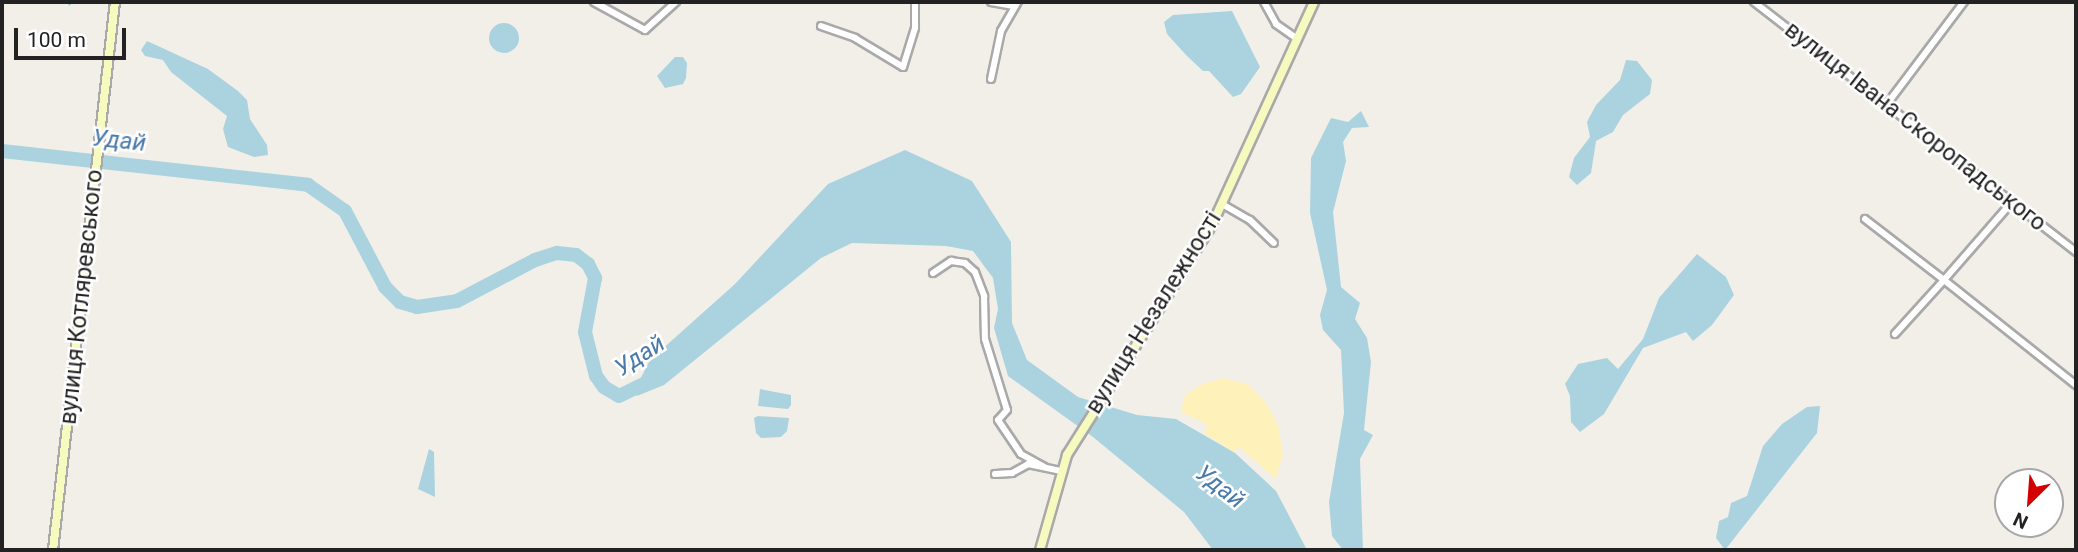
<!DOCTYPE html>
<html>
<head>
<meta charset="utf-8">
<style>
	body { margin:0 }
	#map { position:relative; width:2078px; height:552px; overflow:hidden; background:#f2efe9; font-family:Roboto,sans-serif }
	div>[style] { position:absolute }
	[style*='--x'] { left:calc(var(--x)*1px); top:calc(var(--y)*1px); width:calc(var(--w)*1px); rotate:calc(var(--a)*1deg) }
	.sand>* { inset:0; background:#fff1ba }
	.water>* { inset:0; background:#aad3df }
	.round { border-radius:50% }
	.stream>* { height:2.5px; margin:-1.25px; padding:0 1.25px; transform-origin:1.25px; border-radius:1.25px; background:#aad3df }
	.river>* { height:14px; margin:-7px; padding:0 7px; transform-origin:7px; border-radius:7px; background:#aad3df }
	.roads { filter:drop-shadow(2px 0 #a9a9a9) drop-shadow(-2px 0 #a9a9a9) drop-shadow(0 2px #a9a9a9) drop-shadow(0 -2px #a9a9a9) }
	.street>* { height:6px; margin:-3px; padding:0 3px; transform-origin:3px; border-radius:3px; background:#fff }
	.secondary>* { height:8px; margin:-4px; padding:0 4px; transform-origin:4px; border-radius:4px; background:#f7fabf }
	span { translate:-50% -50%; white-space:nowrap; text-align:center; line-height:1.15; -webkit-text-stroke:5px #fff; paint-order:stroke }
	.street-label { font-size:23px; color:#222 }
	.water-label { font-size:24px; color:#4a7aab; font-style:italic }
	.frame { position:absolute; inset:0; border:4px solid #222; pointer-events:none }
	.north { position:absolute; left:1994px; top:468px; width:70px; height:70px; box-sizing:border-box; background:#fff; border:2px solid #a7a7a7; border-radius:50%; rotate:205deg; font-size:19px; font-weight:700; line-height:28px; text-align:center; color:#222 }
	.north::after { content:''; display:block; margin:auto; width:24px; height:32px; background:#d40000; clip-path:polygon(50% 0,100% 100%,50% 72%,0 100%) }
	.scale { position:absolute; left:14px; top:28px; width:112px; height:32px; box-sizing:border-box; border:4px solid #222; border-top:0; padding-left:9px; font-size:21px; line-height:24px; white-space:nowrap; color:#222; -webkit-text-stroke:5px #fff; paint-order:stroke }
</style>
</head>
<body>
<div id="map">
	<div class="sand">
		<div style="clip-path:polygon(1224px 378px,1249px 385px,1267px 404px,1278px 425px,1283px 454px,1276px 479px,1238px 446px,1235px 453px,1204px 433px,1208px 425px,1181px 412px,1185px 395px,1202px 384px)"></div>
	</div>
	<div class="water">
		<div style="clip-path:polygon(1232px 11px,1260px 67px,1241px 94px,1233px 97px,1209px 71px,1203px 71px,1186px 55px,1167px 34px,1164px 22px,1173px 15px)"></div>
		<div class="round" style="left:489px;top:23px;width:30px;height:30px"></div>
		<div style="clip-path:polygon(147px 41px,208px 69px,238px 91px,247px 100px,250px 119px,267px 145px,268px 155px,254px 157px,228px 147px,223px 129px,227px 116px,171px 72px,163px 60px,145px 56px,141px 50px)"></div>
		<div style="clip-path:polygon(675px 57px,683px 57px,687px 63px,686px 78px,683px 84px,665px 88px,657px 76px)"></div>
		<div style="clip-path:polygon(1626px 60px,1637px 61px,1652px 80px,1650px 94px,1623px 115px,1613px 132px,1596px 141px,1591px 173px,1577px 185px,1569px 177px,1574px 158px,1590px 137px,1587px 122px,1596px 105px,1620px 80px)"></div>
		<div style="clip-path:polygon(1361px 111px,1369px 127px,1352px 128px,1343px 142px,1346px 161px,1333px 212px,1341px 287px,1360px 303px,1355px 319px,1367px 338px,1371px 362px,1364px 430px,1373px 435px,1360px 459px,1363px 550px,1343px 550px,1332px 536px,1329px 502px,1344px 413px,1341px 350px,1323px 330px,1320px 315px,1327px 290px,1310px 213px,1311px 158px,1331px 118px,1348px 122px)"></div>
		<div style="clip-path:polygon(905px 150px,972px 181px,1011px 242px,1012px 323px,1027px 360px,1078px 397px,1137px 415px,1176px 419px,1235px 453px,1276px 491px,1307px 550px,1213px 550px,1184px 512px,1093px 437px,1008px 376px,994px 328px,998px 309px,993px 278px,973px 251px,946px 246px,852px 243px,821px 258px,664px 385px,637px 396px,634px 391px,650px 360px,735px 284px,828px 184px)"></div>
		<div style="clip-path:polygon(1697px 254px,1726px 277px,1734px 295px,1712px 325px,1693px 341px,1686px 332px,1643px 348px,1604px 414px,1580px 432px,1571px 422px,1570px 396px,1565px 384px,1578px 364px,1607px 358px,1618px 369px,1643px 339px,1659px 298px)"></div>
		<div style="clip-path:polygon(760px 389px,791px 395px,791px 405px,788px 409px,758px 406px)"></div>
		<div style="clip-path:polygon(1820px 406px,1817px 433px,1725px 550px,1716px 538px,1719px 521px,1728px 517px,1731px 503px,1747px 496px,1763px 446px,1782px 424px,1807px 407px)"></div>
		<div style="clip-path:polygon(758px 416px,789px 418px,787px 431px,781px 437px,761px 438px,756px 433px,754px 418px)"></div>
		<div style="clip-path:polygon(429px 449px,434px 452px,435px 497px,418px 489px)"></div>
	</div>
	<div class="stream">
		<div style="--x:69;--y:4;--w:2;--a:-90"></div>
	</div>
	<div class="river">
		<div style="--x:2;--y:151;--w:308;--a:6.3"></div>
		<div style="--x:308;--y:185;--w:45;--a:35.1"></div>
		<div style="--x:345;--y:211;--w:86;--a:62.2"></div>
		<div style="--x:385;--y:287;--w:21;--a:45"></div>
		<div style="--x:400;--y:302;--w:18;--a:16"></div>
		<div style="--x:417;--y:307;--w:40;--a:-8.5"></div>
		<div style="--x:457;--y:301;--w:88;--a:-27.7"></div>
		<div style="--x:535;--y:260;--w:23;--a:-18"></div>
		<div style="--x:557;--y:253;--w:19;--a:6"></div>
		<div style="--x:576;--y:255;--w:15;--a:37"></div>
		<div style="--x:588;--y:264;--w:16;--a:63"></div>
		<div style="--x:595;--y:278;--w:55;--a:100.5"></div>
		<div style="--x:585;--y:332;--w:45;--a:76"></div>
		<div style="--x:596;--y:376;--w:14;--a:54"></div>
		<div style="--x:604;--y:387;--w:17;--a:31"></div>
		<div style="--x:619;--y:396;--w:32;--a:-26"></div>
	</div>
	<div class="roads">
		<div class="street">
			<div style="--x:594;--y:2;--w:58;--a:28.8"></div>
			<div style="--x:645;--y:30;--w:42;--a:-42.1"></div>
			<div style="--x:991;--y:2;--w:23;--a:10"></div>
			<div style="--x:1264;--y:2;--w:25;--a:61"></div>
			<div style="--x:1276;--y:24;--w:24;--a:35"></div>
			<div style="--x:1754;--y:2;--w:408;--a:37.8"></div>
			<div style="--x:821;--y:26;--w:36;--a:19"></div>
			<div style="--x:855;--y:38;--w:56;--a:31.1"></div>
			<div style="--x:903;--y:67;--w:41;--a:-72.9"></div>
			<div style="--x:915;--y:28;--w:26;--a:-90"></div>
			<div style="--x:991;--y:79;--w:49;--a:-78.2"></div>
			<div style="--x:1001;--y:31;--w:34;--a:-60"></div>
			<div style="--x:1887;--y:104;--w:128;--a:-53"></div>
			<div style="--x:2012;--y:202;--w:103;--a:131.1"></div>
			<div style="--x:1944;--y:280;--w:169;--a:38.5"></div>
			<div style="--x:1222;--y:204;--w:32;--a:30"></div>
			<div style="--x:1250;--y:220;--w:33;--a:44"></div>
			<div style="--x:1865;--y:219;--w:100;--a:37.7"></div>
			<div style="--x:1944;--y:280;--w:73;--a:132.2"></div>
			<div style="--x:933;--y:273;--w:22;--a:-34"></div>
			<div style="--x:951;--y:261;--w:14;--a:8"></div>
			<div style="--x:965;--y:263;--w:13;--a:42"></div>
			<div style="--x:975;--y:272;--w:26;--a:69"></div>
			<div style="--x:984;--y:296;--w:43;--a:88.7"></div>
			<div style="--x:985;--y:339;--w:74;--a:72.8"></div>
			<div style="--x:1007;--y:410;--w:13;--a:132"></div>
			<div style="--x:998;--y:420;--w:41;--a:55.9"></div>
			<div style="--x:1021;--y:454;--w:26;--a:29"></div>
			<div style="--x:995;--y:474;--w:17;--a:-3"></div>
			<div style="--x:1012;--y:473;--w:18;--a:-29"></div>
			<div style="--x:1028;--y:464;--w:33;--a:12"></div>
		</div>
		<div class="secondary">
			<div style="--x:53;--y:550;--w:551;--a:-83.55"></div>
			<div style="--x:1040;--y:550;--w:99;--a:-74.1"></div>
			<div style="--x:1067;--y:455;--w:272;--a:-57.8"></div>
			<div style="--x:1212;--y:225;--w:245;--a:-65.4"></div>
		</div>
	</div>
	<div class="street-label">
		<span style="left:1915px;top:127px;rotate:38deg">вулиця Івана Скоропадського</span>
		<span style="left:82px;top:297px;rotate:-84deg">вулиця Котляревського</span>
		<span style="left:1154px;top:313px;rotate:-58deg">вулиця Незалежності</span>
	</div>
	<div class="water-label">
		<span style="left:119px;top:141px;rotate:6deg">Удай</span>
		<span style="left:640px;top:356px;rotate:-33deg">Удай</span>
		<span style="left:1220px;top:487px;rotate:38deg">Удай</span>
	</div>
	<div class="frame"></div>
	<div class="north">N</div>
	<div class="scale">100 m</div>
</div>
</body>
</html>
